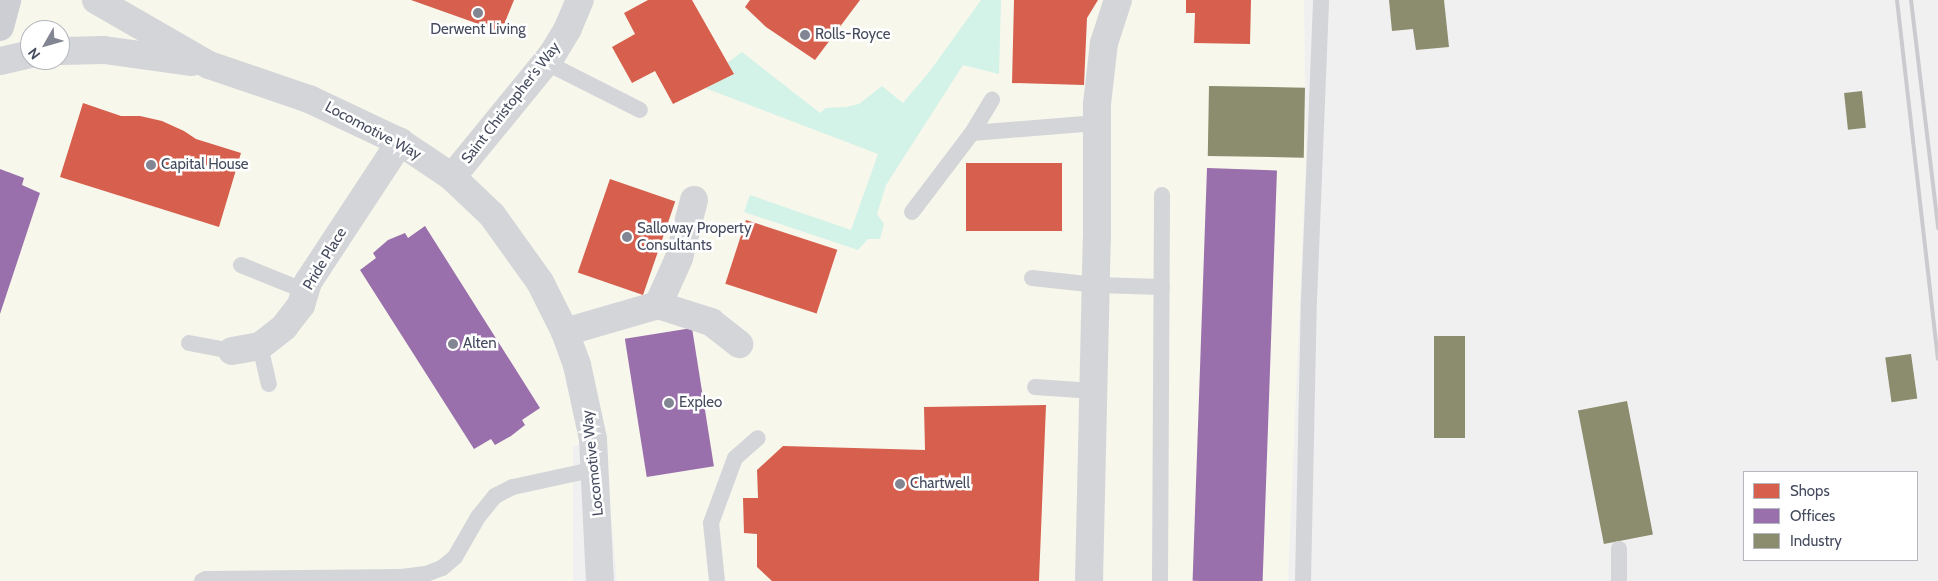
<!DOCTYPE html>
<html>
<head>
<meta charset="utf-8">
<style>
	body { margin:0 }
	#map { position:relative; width:1938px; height:581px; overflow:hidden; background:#f1f0f0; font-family:Cabin,sans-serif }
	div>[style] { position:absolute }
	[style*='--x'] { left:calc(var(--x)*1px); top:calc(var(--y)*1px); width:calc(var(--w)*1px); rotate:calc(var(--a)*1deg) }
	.commercial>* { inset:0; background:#f8f7ec }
	.green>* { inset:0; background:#d3f2e8 }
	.shops>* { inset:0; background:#d6604d; transform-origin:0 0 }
	.offices>* { inset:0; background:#9970ab; transform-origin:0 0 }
	.industry>* { inset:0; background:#8c8c6e; transform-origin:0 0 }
	.lane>* { height:16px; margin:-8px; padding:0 8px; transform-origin:8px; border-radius:8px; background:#d3d5d9 }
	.street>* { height:28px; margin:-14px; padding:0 14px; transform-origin:14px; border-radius:14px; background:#d3d5d9 }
	.primary>* { height:28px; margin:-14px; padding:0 14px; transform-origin:14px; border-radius:14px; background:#ccced4 }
	.rail>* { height:4px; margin:-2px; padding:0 2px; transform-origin:2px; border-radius:2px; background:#cbcbcf }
	.dots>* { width:14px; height:14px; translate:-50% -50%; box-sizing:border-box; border:2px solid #fff; border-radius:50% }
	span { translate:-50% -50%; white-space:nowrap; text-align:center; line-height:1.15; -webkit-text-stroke:5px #fff; paint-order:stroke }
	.poi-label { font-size:15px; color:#464c5f }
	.left { translate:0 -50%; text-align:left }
	.street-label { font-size:15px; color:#464c5f }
	.legend { position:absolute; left:1743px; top:471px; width:175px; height:90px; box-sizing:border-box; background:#fff; border:1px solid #b5b7bf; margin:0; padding:6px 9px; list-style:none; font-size:15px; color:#464c5f }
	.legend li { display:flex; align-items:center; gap:10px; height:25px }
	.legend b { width:25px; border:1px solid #b5b7bf }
	.north { position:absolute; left:20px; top:20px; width:50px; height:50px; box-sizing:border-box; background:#fff; border:1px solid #b5b7bf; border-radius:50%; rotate:232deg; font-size:14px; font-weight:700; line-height:20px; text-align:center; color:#464c5f }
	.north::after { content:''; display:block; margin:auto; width:18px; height:22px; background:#828592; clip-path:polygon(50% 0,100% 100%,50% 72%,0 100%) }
</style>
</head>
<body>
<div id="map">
	<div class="commercial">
		<div style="clip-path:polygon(evenodd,0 0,1304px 0,1306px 157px,1288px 581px,617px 581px,604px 440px,573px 446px,573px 581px,0 581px,0 0,30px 30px,60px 30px,60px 60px,30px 60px,30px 30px)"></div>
	</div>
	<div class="green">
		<div style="clip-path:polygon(981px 0,1001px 0,999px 74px,963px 65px,886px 185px,877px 214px,884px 224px,880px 239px,868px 239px,858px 250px,744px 212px,750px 195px,851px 230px,878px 154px,705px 88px,734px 74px,727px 63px,742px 52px,820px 113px,826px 108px,846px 107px,859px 104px,882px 86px,903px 103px,930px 71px)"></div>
	</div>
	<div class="shops">
		<div style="clip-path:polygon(411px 0,514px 0,501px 32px)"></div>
		<div style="clip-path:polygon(648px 0,692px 0,734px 74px,673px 104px,655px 71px,632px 83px,612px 47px,635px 34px,624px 13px)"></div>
		<div style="clip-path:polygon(750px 0,860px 0,815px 60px,766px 27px,745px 7px)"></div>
		<div style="clip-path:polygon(1014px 0,1098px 0,1087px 18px,1084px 85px,1012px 83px)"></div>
		<div style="clip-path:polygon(1186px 0,1251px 0,1250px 44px,1194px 43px,1195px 13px,1186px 13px)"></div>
		<div style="clip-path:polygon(83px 103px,121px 116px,140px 116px,162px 121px,184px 131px,196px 139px,241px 153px,219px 227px,60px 177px)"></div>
		<div style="left:966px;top:163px;width:96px;height:68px"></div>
		<div style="left:610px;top:179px;width:69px;height:99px;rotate:19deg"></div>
		<div style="left:746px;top:220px;width:96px;height:67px;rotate:18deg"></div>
		<div style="clip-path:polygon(1046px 405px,1039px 581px,772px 581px,757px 567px,757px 534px,744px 533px,743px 498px,758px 498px,757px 470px,783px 446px,925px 450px,924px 407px)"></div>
	</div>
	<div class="offices">
		<div style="left:1207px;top:168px;width:70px;height:413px;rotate:2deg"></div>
		<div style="clip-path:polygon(0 169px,24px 178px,22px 185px,40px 193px,0 314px)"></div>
		<div style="clip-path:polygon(425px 226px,540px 408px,522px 420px,525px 425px,511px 436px,495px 445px,491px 439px,474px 449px,360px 270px,376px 258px,373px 253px,388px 240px,405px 233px,408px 238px)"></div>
		<div style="left:692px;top:328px;width:140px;height:68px;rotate:81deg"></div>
	</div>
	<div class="industry">
		<div style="clip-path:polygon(1389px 0,1444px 0,1449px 47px,1416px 50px,1413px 29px,1392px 31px)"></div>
		<div style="left:1209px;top:86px;width:96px;height:70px;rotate:1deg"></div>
		<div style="left:1862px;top:91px;width:37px;height:18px;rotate:84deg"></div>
		<div style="left:1434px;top:336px;width:31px;height:102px"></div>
		<div style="left:1911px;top:354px;width:45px;height:26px;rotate:82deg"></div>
		<div style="left:1627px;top:401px;width:136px;height:50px;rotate:79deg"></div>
	</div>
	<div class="lane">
		<div style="--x:547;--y:63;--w:104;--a:26.8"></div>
		<div style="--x:972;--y:133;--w:125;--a:-4.6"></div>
		<div style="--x:912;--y:212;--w:99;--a:-52.8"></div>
		<div style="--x:972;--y:133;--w:39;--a:-59"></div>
		<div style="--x:241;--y:265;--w:69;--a:22.1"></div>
		<div style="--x:1032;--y:278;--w:64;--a:6.2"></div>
		<div style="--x:1096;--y:285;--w:66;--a:1.7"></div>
		<div style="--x:189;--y:343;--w:44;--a:10.5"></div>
		<div style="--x:260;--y:346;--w:39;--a:77"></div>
		<div style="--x:1035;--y:387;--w:59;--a:3.9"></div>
		<div style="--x:202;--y:581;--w:4;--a:-27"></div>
		<div style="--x:206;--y:579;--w:195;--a:-0.6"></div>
		<div style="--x:401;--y:577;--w:25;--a:-7"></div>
		<div style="--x:426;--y:574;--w:17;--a:-21"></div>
		<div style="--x:442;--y:568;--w:17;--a:-40"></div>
		<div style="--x:455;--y:557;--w:46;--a:-60.1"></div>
		<div style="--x:478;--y:517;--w:27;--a:-51"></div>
		<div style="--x:495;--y:496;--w:20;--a:-27"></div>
		<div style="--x:513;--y:487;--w:85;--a:-12.2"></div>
		<div style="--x:717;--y:581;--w:58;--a:-95.9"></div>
		<div style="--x:711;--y:523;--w:69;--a:-69.7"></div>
		<div style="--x:735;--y:458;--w:30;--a:-41"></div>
		<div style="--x:1160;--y:581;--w:386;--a:-89.7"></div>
		<div style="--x:1303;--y:581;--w:280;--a:-88.8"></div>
		<div style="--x:1309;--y:301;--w:301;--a:-87.7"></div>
		<div style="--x:1619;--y:581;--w:32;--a:-90"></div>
	</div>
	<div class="street">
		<div style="--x:96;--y:0;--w:130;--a:29.9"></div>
		<div style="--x:209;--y:65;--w:106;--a:18.8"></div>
		<div style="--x:309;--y:99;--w:101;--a:25.3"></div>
		<div style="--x:400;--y:142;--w:63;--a:33.9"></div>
		<div style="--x:452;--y:177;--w:55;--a:43.5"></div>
		<div style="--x:492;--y:215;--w:82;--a:54.4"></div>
		<div style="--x:540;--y:282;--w:56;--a:63.4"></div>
		<div style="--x:565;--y:332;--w:35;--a:70"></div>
		<div style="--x:577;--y:365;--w:76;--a:77.8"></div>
		<div style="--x:593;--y:439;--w:142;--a:87.2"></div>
		<div style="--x:60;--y:51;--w:44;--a:-1.3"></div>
		<div style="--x:104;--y:50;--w:89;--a:7.8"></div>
		<div style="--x:0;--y:61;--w:31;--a:-13"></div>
		<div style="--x:452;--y:177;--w:158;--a:-50.7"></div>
		<div style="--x:552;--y:55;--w:31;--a:-59"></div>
		<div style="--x:568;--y:28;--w:30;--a:-67"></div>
		<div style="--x:658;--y:305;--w:51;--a:-65.9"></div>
		<div style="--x:679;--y:258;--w:60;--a:-75.5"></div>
		<div style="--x:565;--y:332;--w:97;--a:-16.2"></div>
		<div style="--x:658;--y:305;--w:56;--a:17.8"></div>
		<div style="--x:711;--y:322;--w:36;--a:38"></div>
		<div style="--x:232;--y:351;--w:28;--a:-10"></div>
		<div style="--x:260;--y:346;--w:31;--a:-38"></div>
		<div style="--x:284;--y:327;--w:28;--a:-52"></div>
		<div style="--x:301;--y:305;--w:24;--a:-73"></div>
		<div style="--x:308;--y:282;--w:168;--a:-56.7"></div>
		<div style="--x:1089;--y:581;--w:342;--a:-88.7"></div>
		<div style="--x:1097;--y:239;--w:135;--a:-90"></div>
		<div style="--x:1097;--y:104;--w:61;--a:-83.5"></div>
		<div style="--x:1104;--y:43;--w:45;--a:-72"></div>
	</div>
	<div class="primary">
		<div style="--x:0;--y:27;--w:28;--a:-75"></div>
	</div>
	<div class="rail">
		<div style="--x:1897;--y:0;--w:361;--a:83.5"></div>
		<div style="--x:1911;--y:0;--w:230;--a:83.2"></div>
	</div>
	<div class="dots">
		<div style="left:478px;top:13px;background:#828592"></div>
		<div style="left:805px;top:35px;background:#828592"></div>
		<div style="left:151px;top:165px;background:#828592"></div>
		<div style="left:627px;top:237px;background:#828592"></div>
		<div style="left:453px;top:344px;background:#828592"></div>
		<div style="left:669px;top:403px;background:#828592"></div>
		<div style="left:900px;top:484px;background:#828592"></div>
	</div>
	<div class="poi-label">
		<span style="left:478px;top:30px">Derwent Living</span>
		<span class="left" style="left:815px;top:35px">Rolls-Royce</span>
		<span class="left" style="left:161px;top:165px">Capital House</span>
		<span class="left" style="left:637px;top:237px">Salloway Property<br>Consultants</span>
		<span class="left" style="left:463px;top:344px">Alten</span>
		<span class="left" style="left:679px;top:403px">Expleo</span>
		<span class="left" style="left:910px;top:484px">Chartwell</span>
	</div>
	<div class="street-label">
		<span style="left:511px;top:103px;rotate:-52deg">Saint Christopher's Way</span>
		<span style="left:373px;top:131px;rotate:28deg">Locomotive Way</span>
		<span style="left:325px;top:259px;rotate:-59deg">Pride Place</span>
		<span style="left:593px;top:463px;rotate:-96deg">Locomotive Way</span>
	</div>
	<ul class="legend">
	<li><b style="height:14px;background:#d6604d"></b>Shops</li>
	<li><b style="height:14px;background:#9970ab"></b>Offices</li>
	<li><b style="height:14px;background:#8c8c6e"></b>Industry</li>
	</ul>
	<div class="north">N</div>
</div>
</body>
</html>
